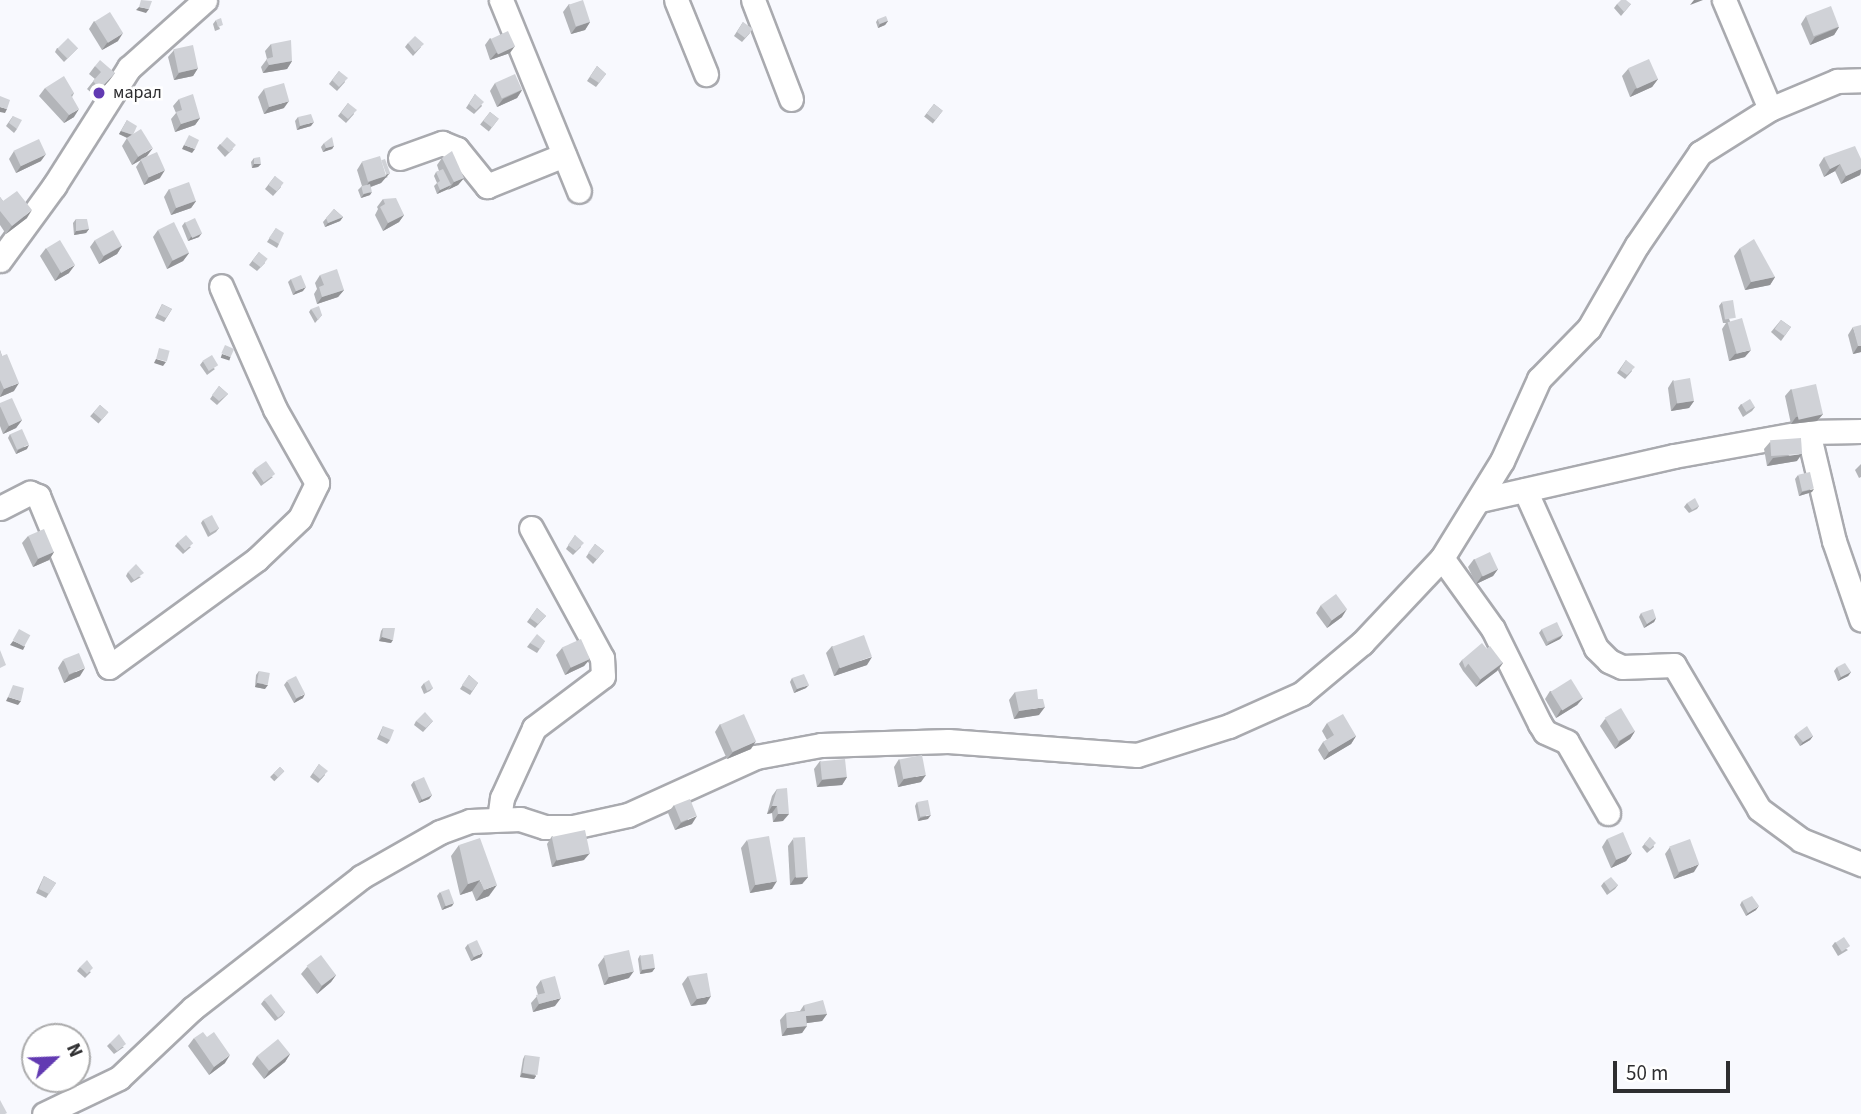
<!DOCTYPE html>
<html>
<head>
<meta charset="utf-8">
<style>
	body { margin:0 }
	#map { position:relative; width:1861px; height:1114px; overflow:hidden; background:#f8f9fe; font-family:"Source Sans 3",sans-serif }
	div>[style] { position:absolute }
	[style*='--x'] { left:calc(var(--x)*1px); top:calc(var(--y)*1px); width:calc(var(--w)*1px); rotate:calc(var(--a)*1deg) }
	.roads { filter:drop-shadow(2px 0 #a9aaaf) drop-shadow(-2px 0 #a9aaaf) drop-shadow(0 2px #a9aaaf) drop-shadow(0 -2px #a9aaaf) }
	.minor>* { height:23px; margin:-11.5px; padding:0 11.5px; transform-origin:11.5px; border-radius:11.5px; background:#fff }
	.wall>* { inset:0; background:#b3b5b9; transform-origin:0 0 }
	.shaded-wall>* { inset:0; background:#929396; transform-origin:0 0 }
	.building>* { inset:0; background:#d0d2d7; transform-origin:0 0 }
	.dots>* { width:19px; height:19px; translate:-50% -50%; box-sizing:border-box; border:4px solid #fff; border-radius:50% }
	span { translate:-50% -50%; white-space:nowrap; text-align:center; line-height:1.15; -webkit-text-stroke:5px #fff; paint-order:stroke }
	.poi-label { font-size:18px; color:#2e2e30 }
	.left { translate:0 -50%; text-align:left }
	.north { position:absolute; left:21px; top:1023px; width:70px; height:70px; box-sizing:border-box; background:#fff; border:2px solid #ababac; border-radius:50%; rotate:67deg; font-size:19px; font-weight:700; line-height:28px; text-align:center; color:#2e2e30 }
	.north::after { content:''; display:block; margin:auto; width:24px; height:32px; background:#623ab2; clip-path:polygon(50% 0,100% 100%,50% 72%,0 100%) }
	.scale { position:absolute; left:1613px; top:1061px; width:117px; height:32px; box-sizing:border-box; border:4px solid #2e2e30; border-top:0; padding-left:9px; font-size:21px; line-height:24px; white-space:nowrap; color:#2e2e30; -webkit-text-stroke:5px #fff; paint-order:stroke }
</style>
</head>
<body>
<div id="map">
	<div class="roads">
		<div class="minor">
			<div style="--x:501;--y:0;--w:206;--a:67.8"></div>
			<div style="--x:676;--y:0;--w:80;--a:67.9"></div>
			<div style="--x:753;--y:0;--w:106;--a:69"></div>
			<div style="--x:1724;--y:0;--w:118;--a:67.1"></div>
			<div style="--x:400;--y:158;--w:45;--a:-19.7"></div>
			<div style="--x:442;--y:143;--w:16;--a:22"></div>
			<div style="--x:457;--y:149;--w:48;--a:51"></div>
			<div style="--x:487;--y:186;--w:83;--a:-21.9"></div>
			<div style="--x:0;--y:260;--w:92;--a:-53.9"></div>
			<div style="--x:54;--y:186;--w:140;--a:-57.6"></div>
			<div style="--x:129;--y:68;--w:102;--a:-41.8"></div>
			<div style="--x:1808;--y:432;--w:112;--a:76.6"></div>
			<div style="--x:1834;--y:541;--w:83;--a:70.9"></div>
			<div style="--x:1525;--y:490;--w:173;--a:65.8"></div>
			<div style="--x:1596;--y:648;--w:18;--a:45"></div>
			<div style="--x:1609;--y:661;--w:14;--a:25"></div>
			<div style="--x:1622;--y:667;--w:52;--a:-2.2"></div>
			<div style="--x:1674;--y:665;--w:167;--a:59.4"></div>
			<div style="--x:1759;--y:809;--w:52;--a:36.4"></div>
			<div style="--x:1801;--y:840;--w:65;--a:21.8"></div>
			<div style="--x:1480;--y:500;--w:199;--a:-12.8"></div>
			<div style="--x:1674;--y:456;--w:136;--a:-10.2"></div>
			<div style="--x:1808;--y:432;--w:53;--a:-1.1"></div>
			<div style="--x:0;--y:508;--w:34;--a:-27"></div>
			<div style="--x:30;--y:493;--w:9;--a:21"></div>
			<div style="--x:38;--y:496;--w:185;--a:67.5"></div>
			<div style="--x:109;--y:667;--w:183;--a:-36.1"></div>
			<div style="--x:257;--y:559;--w:59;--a:-43.6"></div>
			<div style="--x:300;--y:518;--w:39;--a:-64"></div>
			<div style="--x:317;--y:483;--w:85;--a:-119.6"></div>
			<div style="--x:275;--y:409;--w:134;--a:-113.7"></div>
			<div style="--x:1442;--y:558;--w:87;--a:54.3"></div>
			<div style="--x:1493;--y:629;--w:106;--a:63.7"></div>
			<div style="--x:1540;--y:724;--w:9;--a:58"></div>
			<div style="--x:1545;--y:732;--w:24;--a:24"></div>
			<div style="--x:1567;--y:742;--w:82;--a:60"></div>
			<div style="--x:499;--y:819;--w:21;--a:-82"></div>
			<div style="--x:502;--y:798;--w:77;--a:-65.4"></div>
			<div style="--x:534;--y:728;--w:86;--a:-37"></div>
			<div style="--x:603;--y:676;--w:18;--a:-93"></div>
			<div style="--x:602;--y:658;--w:148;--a:-118.6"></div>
			<div style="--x:44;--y:1114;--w:83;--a:-25.6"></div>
			<div style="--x:119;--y:1078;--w:102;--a:-43.4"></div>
			<div style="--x:193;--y:1008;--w:213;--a:-37.9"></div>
			<div style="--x:361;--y:877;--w:91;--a:-29.7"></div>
			<div style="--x:440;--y:832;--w:32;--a:-20"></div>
			<div style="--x:470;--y:821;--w:50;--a:-2.3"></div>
			<div style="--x:520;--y:819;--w:26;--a:18"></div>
			<div style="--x:545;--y:827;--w:28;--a:0"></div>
			<div style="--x:573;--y:827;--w:56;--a:-12.3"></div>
			<div style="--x:628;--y:815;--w:141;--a:-24.4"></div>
			<div style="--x:756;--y:757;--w:66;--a:-10.5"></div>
			<div style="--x:821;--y:745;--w:127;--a:-1.8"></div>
			<div style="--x:948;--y:741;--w:190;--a:4.2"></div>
			<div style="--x:1137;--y:755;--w:96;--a:-17.5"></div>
			<div style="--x:1229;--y:726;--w:79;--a:-24"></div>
			<div style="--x:1301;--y:694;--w:80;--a:-39.9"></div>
			<div style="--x:1362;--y:643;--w:117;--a:-46.7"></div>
			<div style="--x:1442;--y:558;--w:114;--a:-58.3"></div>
			<div style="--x:1502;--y:461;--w:90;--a:-65.7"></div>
			<div style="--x:1539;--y:379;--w:71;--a:-45.6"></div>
			<div style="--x:1589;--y:328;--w:96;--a:-60"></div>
			<div style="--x:1637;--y:245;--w:112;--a:-55.6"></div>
			<div style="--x:1700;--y:153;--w:83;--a:-32.2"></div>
			<div style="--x:1770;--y:109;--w:73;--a:-22.7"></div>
			<div style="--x:1837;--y:81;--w:24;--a:-2"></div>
		</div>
	</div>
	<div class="wall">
		<div style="clip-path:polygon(569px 4px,590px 22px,585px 30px,571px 34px,563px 12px)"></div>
		<div style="clip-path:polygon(1617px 4px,1631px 4px,1621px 16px,1614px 8px)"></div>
		<div style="clip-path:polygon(1806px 16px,1839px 27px,1834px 35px,1810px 45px,1801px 24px)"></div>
		<div style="clip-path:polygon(878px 19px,888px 21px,885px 25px,878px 28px,876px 22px)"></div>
		<div style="clip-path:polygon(216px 20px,220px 29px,215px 31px,213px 24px)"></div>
		<div style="clip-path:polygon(94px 21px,118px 41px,102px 50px,89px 29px)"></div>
		<div style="clip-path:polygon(743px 22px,750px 33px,742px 42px,734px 36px)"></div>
		<div style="clip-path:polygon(490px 38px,510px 53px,490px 60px,485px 45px)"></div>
		<div style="clip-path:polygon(408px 43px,421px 47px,413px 56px,405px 47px)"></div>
		<div style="clip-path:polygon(271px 44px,292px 61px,287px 69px,263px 73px,261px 67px,267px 59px,265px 51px)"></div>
		<div style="clip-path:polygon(57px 48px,78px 48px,64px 62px,55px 52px)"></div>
		<div style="clip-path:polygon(174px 50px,198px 68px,193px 76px,174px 80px,168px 57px)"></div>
		<div style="clip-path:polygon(95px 66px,115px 73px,95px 96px,87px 89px,95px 79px,89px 74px)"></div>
		<div style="clip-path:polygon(597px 66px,606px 74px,596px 87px,587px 81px)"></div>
		<div style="clip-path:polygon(1628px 69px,1658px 79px,1652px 87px,1630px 97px,1622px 76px)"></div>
		<div style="clip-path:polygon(339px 71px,345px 82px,337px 91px,329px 84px)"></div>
		<div style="clip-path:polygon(495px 83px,522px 90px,517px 98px,497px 107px,490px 91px)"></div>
		<div style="clip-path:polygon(45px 88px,74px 93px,72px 97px,74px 117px,64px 123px,39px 96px)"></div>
		<div style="clip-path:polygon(264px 89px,284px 108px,264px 114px,258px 97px)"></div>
		<div style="clip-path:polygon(475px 94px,482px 106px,474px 114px,466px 108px)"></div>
		<div style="clip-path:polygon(179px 99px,200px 118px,195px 125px,175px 132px,171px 119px,176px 113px,173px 106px)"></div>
		<div style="clip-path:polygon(348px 103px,354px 114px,346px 123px,338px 116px)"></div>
		<div style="left:934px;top:104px;width:11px;height:16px;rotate:38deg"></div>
		<div style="left:490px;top:112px;width:11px;height:16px;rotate:38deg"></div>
		<div style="clip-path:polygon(13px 116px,17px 129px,14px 133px,6px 126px)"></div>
		<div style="clip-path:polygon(298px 117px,311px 126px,297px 130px,295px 121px)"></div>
		<div style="clip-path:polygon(127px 120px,133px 134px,147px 156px,141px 160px,160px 178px,144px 185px,136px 167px,141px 160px,132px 165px,122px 146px,127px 138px,119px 134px)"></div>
		<div style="clip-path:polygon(324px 143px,334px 146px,332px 149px,323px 152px,321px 147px)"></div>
		<div style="clip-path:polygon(220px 144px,233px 149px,225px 157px,217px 148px)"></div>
		<div style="clip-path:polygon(14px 151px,41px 161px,16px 173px,9px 159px)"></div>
		<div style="clip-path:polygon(1824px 157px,1861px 159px,1861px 173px,1860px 175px,1841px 184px,1835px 171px,1824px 177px,1819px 165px)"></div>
		<div style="clip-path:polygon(254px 158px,261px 164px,258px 167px,252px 168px,251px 162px)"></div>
		<div style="clip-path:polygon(442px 158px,464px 178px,458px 185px,437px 194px,434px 186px,437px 183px,434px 176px,436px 172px,439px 171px,437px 165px)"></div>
		<div style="clip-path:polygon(362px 162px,388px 177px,385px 178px,381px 183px,371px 187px,370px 195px,361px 198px,358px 190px,362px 186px,357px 170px)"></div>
		<div style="clip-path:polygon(275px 176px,281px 187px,273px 196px,265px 189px)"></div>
		<div style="clip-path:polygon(169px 189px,196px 201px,191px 208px,171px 215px,164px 197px)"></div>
		<div style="clip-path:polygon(0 197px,3px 201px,27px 218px,6px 234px,0 225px)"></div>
		<div style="clip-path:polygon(383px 199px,404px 215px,399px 222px,383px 231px,375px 215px,378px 209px,377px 207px)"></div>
		<div style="clip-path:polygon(334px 209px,343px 217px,340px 221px,325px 227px,323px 222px)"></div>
		<div style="clip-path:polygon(76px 219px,89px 229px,86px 233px,74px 235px,73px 223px)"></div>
		<div style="clip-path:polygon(185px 222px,199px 237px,188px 241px,182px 226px)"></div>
		<div style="clip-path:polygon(276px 228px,279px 244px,277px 248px,267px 242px)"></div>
		<div style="clip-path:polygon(158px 230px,189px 253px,183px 261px,167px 269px,153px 237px)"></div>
		<div style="clip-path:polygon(95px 240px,122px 246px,117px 254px,99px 264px,90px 247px)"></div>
		<div style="clip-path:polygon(46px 248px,69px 273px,55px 281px,40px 256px)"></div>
		<div style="clip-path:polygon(1740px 248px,1775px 277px,1770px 285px,1745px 290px,1734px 256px)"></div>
		<div style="clip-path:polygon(259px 252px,265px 263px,257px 271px,249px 265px)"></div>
		<div style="clip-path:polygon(320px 275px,344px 290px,338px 297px,317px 304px,314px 294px,317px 289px,315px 283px)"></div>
		<div style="clip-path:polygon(291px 279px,303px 291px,293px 295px,288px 282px)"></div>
		<div style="clip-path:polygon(1722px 302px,1745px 357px,1729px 361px,1722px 329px,1726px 323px,1723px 323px,1719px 306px)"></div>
		<div style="clip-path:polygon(162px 304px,172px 309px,164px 322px,155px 318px)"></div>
		<div style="clip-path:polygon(311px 309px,322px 315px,315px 323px,309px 312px)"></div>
		<div style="clip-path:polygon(1781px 320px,1791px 327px,1781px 341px,1771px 332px)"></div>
		<div style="clip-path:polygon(1853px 327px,1861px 352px,1853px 354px,1848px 335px)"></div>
		<div style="clip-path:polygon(0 350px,14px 391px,0 397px)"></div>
		<div style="clip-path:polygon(1626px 360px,1632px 371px,1625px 379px,1617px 373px)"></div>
		<div style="clip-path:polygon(203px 361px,215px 369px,207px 375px,200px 365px)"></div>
		<div style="clip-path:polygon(1673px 380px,1694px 401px,1689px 408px,1671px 411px,1668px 388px)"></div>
		<div style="clip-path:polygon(219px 386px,228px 394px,217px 405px,210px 399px)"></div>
		<div style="clip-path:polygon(1791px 389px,1823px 414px,1817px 421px,1791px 424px,1785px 396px)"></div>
		<div style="clip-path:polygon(1741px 404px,1755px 407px,1752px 411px,1743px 417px,1738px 408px)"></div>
		<div style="left:100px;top:405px;width:11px;height:15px;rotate:41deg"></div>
		<div style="clip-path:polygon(0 406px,22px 420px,16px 428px,3px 434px,0 426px)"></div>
		<div style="clip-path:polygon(10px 434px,27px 449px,16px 454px,8px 438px)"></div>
		<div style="clip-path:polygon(1770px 442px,1797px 461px,1767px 466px,1764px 449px)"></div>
		<div style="clip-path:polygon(1861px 464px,1861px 477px,1859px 478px,1855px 470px)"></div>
		<div style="clip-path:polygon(255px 469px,273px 477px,261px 486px,252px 473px)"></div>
		<div style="clip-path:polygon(1798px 475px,1812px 492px,1799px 496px,1795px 479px)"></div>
		<div style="clip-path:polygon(1687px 503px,1699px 506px,1697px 509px,1689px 513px,1684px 507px)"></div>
		<div style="clip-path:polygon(203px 520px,219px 528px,216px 532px,208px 537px,201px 523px)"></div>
		<div style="clip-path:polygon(575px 535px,581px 547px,573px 555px,566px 549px)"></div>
		<div style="clip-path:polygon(28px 536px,54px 552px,49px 560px,33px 567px,22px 543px)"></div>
		<div style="clip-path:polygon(178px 542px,191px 547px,183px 554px,175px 546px)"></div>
		<div style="clip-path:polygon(595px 544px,604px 551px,593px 564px,586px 557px)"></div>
		<div style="clip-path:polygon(1474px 559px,1498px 569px,1493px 576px,1476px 584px,1468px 567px)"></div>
		<div style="clip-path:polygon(128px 572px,141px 577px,131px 583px,126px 576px)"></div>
		<div style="clip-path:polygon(1321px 605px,1342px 617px,1327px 628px,1316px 613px)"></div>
		<div style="clip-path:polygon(537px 608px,546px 616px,535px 628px,527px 622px)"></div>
		<div style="clip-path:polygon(1641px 613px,1656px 618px,1654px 622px,1644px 628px,1639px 617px)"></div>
		<div style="clip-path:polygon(383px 628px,391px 643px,379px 641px,381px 631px)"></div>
		<div style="clip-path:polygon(1542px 629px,1563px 635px,1560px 639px,1546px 646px,1539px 633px)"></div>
		<div style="clip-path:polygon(545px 641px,537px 653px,527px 647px,530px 643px)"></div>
		<div style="clip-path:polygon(832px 646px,867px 665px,834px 676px,826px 653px)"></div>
		<div style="clip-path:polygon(562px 648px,590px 659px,584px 666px,565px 675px,556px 655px)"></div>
		<div style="clip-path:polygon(1487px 649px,1503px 663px,1497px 671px,1476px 687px,1463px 671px,1459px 664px,1462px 660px)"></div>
		<div style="clip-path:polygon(63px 660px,80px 676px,64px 683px,58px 668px)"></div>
		<div style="clip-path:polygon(1837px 667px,1851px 672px,1848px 676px,1838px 681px,1834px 671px)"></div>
		<div style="clip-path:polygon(259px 671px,265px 689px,255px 687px,256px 675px)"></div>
		<div style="clip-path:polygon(469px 675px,478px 683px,470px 695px,460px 689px)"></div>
		<div style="clip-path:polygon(792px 678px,806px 688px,794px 693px,790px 682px)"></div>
		<div style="clip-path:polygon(287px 681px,303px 698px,294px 703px,284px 685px)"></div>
		<div style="clip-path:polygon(424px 683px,433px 688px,430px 691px,424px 694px,421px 687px)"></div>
		<div style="clip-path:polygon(1550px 691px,1583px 698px,1577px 705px,1556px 718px,1545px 699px)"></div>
		<div style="clip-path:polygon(1015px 692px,1039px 715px,1014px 719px,1009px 700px)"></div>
		<div style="clip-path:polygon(1605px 719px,1635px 731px,1630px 739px,1615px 749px,1600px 726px)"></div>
		<div style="clip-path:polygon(416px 721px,433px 721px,423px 732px,414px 725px)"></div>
		<div style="clip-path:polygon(1327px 723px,1356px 736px,1351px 744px,1324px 760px,1318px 750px,1323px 742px,1327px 740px,1322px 731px)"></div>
		<div style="clip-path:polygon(720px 724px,751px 749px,727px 759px,715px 732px)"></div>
		<div style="clip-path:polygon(383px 726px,390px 740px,387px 744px,377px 739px)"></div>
		<div style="clip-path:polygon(1796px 734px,1813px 736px,1810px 740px,1800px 746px,1794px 737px)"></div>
		<div style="clip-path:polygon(899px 759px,921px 782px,898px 787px,894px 767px)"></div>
		<div style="clip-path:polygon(820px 761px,847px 777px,842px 785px,817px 787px,814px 769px)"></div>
		<div style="clip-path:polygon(319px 764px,325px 775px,318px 783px,310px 777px)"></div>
		<div style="left:280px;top:767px;width:6px;height:14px;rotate:45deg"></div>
		<div style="clip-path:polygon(414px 781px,432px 795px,429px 799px,419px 803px,411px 785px)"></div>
		<div style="clip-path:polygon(777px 789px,783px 821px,773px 822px,772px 813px,767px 814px,772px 796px)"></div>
		<div style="clip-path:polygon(917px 802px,928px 819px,918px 821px,915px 806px)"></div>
		<div style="clip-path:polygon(674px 805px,692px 824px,675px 830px,668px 813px)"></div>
		<div style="clip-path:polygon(552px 836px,584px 860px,552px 867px,547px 844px)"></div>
		<div style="clip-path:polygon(1650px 837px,1654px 847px,1647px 853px,1642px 847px)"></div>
		<div style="clip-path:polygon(793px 839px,808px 877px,802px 884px,790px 885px,788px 846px)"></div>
		<div style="clip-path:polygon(1607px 839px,1632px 853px,1626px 861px,1611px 868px,1602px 847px)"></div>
		<div style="clip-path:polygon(747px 840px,772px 889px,750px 893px,741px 848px)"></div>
		<div style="clip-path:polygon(459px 845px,489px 896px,476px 901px,472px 891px,460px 895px,451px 856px)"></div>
		<div style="clip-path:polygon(1670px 847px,1694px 872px,1674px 879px,1665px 854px)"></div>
		<div style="clip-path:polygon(44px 876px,56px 883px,46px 898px,36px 893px)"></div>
		<div style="clip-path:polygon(1604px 882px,1618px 885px,1615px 889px,1607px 895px,1601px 886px)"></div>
		<div style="clip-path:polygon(440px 892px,452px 906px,442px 910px,437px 896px)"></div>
		<div style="clip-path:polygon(1742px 901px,1756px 910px,1746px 916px,1740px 905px)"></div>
		<div style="clip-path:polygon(1835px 942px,1848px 950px,1838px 956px,1832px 946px)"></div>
		<div style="clip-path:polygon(468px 944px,481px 957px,471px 961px,465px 948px)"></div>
		<div style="clip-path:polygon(640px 955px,655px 968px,652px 972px,640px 974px,638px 959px)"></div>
		<div style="clip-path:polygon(604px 957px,629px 978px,604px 985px,598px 965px)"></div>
		<div style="clip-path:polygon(80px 967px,91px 972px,85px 978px,77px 971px)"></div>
		<div style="clip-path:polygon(307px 967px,336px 975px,331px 982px,317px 994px,301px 974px)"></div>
		<div style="clip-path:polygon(688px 976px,706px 1004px,691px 1006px,682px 984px)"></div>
		<div style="clip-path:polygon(541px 980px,555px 1006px,533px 1012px,531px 1003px,538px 995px,536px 987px)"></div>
		<div style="clip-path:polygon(264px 1000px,285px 1012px,282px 1016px,275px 1021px,261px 1004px)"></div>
		<div style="clip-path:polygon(804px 1005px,827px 1014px,822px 1021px,807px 1023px,802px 1033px,782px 1036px,780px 1020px,786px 1013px,800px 1011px)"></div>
		<div style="clip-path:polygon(194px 1038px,225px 1063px,209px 1075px,188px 1046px)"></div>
		<div style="clip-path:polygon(110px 1043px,124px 1047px,114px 1054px,107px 1046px)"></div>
		<div style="clip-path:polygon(290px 1054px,285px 1062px,264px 1079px,252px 1064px,257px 1056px)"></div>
		<div style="clip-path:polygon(525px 1055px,536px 1076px,534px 1079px,520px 1077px,523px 1059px)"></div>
	</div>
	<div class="shaded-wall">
		<div style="clip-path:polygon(1694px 0,1703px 0,1690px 5px)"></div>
		<div style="clip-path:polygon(139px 7px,149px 9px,146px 13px,136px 10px)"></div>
		<div style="clip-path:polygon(888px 21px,885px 25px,878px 28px,880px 24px)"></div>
		<div style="clip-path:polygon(590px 22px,585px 30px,571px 34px,576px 27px)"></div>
		<div style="clip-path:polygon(1839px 27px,1834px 35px,1810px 45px,1815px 37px)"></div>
		<div style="clip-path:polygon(123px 33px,118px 41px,102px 50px,107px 43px)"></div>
		<div style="clip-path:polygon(515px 46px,510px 53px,490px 60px,496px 53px)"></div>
		<div style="clip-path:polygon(292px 61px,287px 69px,263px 73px,269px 65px)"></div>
		<div style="clip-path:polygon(198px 68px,193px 76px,174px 80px,179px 73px)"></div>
		<div style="clip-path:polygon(115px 73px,109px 81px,95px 96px,100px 89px)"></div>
		<div style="clip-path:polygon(1658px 79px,1652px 87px,1630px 97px,1635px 89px)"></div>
		<div style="clip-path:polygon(522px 90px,517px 98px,497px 107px,503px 99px)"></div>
		<div style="clip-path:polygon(289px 101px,284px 108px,264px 114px,269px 107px)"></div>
		<div style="clip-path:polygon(0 107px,7px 109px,5px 113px,0 112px)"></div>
		<div style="clip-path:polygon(79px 109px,74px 117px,64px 123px,69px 115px)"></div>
		<div style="clip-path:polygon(200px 118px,195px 125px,175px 132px,181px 124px)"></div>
		<div style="clip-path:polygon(314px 122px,311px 126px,297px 130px,300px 126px)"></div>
		<div style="clip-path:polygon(121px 131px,133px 135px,130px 139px,119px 134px)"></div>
		<div style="clip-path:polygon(184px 145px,195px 149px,192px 153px,182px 149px)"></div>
		<div style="clip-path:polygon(334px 146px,332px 149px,323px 152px,326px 148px)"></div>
		<div style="clip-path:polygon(153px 148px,147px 156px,132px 165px,138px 157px)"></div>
		<div style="clip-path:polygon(46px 154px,41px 161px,16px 173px,21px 166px)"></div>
		<div style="clip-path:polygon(254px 164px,261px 164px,258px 167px,252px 168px)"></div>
		<div style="clip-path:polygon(1840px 164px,1835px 171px,1824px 177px,1830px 169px)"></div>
		<div style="clip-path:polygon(1861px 169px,1860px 175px,1841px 184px,1846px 176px)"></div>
		<div style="clip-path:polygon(165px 170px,160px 178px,144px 185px,149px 177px)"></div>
		<div style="clip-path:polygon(390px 173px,381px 183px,364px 189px,369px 182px)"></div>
		<div style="clip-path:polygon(464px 178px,458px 185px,448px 190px,454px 182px)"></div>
		<div style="clip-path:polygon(451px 185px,448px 189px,437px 194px,440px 190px)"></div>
		<div style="clip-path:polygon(372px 192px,370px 195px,361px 198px,364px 194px)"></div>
		<div style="clip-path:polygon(196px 201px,191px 208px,171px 215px,176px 208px)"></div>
		<div style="clip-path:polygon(32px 210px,27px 218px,6px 234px,12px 226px)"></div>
		<div style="clip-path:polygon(404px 215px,399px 222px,383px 231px,388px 223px)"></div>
		<div style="clip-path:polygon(343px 217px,340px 221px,325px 227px,328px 223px)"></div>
		<div style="clip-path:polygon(89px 229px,86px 233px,74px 235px,76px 231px)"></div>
		<div style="clip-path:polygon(202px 233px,199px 237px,188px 241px,191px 237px)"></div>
		<div style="clip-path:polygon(122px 246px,117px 254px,99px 264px,104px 256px)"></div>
		<div style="clip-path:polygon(189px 253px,183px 261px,167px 269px,172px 261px)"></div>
		<div style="clip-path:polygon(75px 265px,69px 273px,55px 281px,60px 273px)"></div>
		<div style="clip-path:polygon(1775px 277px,1770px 285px,1745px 290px,1751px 282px)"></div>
		<div style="clip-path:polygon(306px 287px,303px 291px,293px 295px,296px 291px)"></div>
		<div style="clip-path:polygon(344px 290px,338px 297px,317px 304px,322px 297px)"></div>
		<div style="clip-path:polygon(1858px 346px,1861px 346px,1861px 352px,1853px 354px)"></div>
		<div style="clip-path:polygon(1751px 350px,1745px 357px,1729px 361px,1735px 354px)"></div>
		<div style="left:222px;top:354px;width:9px;height:4px;rotate:18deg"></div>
		<div style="clip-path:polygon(156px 359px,166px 362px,163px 366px,154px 363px)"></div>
		<div style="clip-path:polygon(19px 383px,14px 391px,0 397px,4px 389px)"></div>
		<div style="clip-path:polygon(1694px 401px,1689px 408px,1671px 411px,1677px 403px)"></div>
		<div style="clip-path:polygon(1823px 414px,1817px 421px,1791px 424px,1796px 417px)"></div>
		<div style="clip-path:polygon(22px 420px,16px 428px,3px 434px,9px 426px)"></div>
		<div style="clip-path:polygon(29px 445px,27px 449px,16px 454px,18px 450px)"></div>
		<div style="clip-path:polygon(1802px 454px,1797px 461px,1767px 466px,1773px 458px)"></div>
		<div style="clip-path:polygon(1814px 489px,1812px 492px,1799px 496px,1802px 492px)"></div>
		<div style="clip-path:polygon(54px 552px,49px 560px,33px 567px,38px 559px)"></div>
		<div style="clip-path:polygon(1498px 569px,1493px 576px,1476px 584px,1482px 576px)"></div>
		<div style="clip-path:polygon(1347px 609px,1342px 617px,1327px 628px,1332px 620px)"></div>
		<div style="clip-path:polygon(1656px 618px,1654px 622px,1644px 628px,1647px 624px)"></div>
		<div style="clip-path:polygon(1563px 635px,1560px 639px,1546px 646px,1549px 643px)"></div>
		<div style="clip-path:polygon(382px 637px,393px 640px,391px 643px,379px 641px)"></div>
		<div style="clip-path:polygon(13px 641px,25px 646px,23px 650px,10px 645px)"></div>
		<div style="clip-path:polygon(872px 657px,867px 665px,834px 676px,839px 668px)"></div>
		<div style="clip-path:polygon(590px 659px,584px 666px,565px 675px,571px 667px)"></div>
		<div style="clip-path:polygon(1503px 663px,1497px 671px,1476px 687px,1481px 679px)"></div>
		<div style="clip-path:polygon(85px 668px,80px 676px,64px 683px,69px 675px)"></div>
		<div style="clip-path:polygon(1851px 672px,1848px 676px,1838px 681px,1841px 677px)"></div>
		<div style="clip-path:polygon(257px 683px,268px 685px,265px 689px,255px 687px)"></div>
		<div style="clip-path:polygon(809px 685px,806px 688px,794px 693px,797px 689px)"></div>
		<div style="clip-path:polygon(305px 694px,303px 698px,294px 703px,296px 699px)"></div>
		<div style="clip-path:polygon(8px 697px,21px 701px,18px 705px,6px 701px)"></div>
		<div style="clip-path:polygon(1583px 698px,1577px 705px,1556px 718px,1561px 710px)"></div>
		<div style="clip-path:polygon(1045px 707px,1039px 715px,1014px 719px,1019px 711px)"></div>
		<div style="clip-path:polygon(1635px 731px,1630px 739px,1615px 749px,1620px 741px)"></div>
		<div style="clip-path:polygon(1356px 736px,1351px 744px,1324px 760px,1329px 752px)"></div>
		<div style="clip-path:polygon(1813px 736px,1810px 740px,1800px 746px,1803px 742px)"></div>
		<div style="clip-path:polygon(756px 741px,751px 749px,727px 759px,733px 752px)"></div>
		<div style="clip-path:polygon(926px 775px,921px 782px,898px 787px,904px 779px)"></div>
		<div style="clip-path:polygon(847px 777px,842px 785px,817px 787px,822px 780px)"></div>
		<div style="clip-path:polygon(432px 795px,429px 799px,419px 803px,422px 799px)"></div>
		<div style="clip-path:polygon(772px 806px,777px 806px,772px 813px,767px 814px)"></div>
		<div style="clip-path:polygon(778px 814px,789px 814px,783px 821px,773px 822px)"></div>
		<div style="clip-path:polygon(931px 815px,928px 819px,918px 821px,920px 818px)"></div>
		<div style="clip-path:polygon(697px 816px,692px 824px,675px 830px,681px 823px)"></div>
		<div style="clip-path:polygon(590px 853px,584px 860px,552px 867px,557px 859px)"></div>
		<div style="clip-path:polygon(1632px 853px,1626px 861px,1611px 868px,1616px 860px)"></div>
		<div style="clip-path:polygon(1699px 864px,1694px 872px,1674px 879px,1680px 872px)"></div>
		<div style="clip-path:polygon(795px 877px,808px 877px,802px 884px,790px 885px)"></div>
		<div style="clip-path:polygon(480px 880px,472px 891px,460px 895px,468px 884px)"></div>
		<div style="clip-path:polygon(777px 881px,772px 889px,750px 893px,755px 885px)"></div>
		<div style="clip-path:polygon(497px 885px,489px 896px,476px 901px,484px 890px)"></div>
		<div style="clip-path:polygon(454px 903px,452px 906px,442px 910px,445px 906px)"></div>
		<div style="clip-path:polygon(1759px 906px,1756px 910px,1746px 916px,1748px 913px)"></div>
		<div style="clip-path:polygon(483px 953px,481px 957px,471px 961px,474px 957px)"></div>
		<div style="clip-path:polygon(655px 968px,652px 972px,640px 974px,642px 970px)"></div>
		<div style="clip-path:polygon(634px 971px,629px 978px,604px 985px,609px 977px)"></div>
		<div style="clip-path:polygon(336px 975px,331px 982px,317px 994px,322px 986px)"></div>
		<div style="clip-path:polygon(711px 996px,706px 1004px,691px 1006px,697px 999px)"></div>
		<div style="clip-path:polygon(561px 998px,555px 1006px,533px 1012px,539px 1004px)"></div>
		<div style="clip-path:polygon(827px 1014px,822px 1021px,800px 1024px,806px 1016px)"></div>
		<div style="clip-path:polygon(807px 1026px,802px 1033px,782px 1036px,787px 1028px)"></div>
		<div style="clip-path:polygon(290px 1054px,285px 1062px,264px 1079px,269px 1071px)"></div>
		<div style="clip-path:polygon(230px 1055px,225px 1063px,209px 1075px,214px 1067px)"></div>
		<div style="clip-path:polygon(522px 1073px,536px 1076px,534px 1079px,520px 1077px)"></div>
	</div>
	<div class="building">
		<div style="clip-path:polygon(141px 0,152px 1px,149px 9px,139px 7px)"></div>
		<div style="left:583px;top:0;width:23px;height:15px;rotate:72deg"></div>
		<div style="clip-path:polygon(1621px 0,1626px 0,1631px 4px,1624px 12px,1617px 4px)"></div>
		<div style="left:1831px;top:6px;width:22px;height:27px;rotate:69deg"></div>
		<div style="left:110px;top:12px;width:25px;height:18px;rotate:58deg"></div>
		<div style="left:886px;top:16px;width:5px;height:9px;rotate:68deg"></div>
		<div style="clip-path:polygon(221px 18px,223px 25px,218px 27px,216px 20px)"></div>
		<div style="clip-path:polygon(743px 22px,753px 29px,745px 38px,737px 32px)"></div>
		<div style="left:508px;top:31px;width:17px;height:19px;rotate:65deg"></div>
		<div style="clip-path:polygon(415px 36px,424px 44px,415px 52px,408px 43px)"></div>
		<div style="left:68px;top:38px;width:14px;height:15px;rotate:45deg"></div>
		<div style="clip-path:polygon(291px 40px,292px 61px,269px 65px,266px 59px,273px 57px,271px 44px)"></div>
		<div style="left:193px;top:45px;width:24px;height:20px;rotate:78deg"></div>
		<div style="left:1649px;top:59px;width:22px;height:23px;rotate:66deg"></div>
		<div style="clip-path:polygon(100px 60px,115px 73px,100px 89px,93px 81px,101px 72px,95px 66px)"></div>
		<div style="clip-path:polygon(597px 66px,606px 74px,599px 83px,590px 77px)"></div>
		<div style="clip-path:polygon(339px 71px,348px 78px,339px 87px,332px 80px)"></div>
		<div style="left:515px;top:74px;width:17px;height:22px;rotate:66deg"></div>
		<div style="clip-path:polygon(64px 76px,74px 93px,71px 95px,79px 109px,69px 115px,45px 88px)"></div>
		<div style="left:284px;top:83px;width:19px;height:21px;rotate:74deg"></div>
		<div style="clip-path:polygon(193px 94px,200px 118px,181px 124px,176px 112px,182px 110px,179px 99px)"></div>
		<div style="clip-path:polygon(475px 94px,484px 102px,476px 110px,469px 104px)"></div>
		<div style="clip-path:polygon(0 96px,10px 100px,7px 109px,0 107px)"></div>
		<div style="clip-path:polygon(348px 103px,357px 110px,348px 119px,341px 113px)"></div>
		<div style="left:934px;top:104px;width:11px;height:12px;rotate:38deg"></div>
		<div style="left:490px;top:112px;width:11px;height:11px;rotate:38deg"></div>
		<div style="clip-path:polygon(311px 114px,314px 122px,300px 126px,298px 117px)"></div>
		<div style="clip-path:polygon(13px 116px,22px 120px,17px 129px,9px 123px)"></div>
		<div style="clip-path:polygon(127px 120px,137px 126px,133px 135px,121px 131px)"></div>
		<div style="left:141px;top:129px;width:22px;height:17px;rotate:58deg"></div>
		<div style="clip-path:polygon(189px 135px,199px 140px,195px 149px,184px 145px)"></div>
		<div style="left:227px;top:137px;width:12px;height:10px;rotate:42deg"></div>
		<div style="clip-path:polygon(332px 137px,334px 146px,326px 148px,324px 143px)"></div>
		<div style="left:39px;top:139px;width:17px;height:28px;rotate:65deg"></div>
		<div style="clip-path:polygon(1855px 146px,1861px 159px,1861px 169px,1846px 176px,1840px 164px,1830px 169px,1824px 157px)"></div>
		<div style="clip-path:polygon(452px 151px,464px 178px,454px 182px,442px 158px)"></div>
		<div style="left:157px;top:152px;width:20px;height:18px;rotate:66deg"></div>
		<div style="left:380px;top:156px;width:21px;height:19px;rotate:73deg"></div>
		<div style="clip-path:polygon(260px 157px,261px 164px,254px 164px,254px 158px)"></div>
		<div style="left:385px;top:159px;width:15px;height:4px;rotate:70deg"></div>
		<div style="clip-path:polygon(443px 169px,451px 185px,440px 190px,437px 183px,440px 181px,436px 172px)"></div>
		<div style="left:275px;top:176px;width:11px;height:11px;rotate:38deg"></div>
		<div style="left:189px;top:182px;width:20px;height:21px;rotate:70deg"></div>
		<div style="left:370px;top:184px;width:8px;height:9px;rotate:76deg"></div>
		<div style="clip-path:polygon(17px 191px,32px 210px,12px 226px,0 211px,0 197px,3px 201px)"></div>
		<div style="clip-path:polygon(396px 198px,404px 215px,388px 223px,380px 207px,385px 204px,383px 199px)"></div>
		<div style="clip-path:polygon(334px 209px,343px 217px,328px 223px,326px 218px)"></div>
		<div style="left:195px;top:218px;width:17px;height:11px;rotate:65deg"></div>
		<div style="clip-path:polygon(76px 219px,87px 219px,89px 229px,76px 231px)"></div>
		<div style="left:174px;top:222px;width:34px;height:18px;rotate:64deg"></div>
		<div style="clip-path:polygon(276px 228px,284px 233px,279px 244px,269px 238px)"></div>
		<div style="left:113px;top:230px;width:18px;height:21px;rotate:61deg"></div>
		<div style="clip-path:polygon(1754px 239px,1775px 277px,1751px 282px,1740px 248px)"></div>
		<div style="left:60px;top:240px;width:29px;height:16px;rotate:59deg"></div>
		<div style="left:259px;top:252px;width:11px;height:11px;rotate:38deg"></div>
		<div style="clip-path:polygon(337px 269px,344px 290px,322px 297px,319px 287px,324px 285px,320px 275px)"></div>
		<div style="left:301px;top:275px;width:13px;height:11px;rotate:67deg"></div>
		<div style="left:1733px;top:300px;width:18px;height:11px;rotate:81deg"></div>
		<div style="clip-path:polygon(162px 304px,172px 309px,166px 318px,158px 314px)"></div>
		<div style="clip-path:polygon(319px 306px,322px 315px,318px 320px,311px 309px)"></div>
		<div style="left:1742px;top:318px;width:33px;height:15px;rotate:74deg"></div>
		<div style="left:1781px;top:320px;width:12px;height:11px;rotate:35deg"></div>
		<div style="clip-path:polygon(1861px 325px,1861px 346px,1858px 346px,1853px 327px)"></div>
		<div style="left:225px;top:345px;width:10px;height:9px;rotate:24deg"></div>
		<div style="left:159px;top:348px;width:11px;height:11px;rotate:15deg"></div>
		<div style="clip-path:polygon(0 350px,2px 356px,7px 354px,19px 383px,4px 389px,0 380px)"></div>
		<div style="left:212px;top:355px;width:12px;height:11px;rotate:59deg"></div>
		<div style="clip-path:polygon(1626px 360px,1635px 367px,1627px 375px,1620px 370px)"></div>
		<div style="left:1690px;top:378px;width:23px;height:17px;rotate:80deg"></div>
		<div style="left:1816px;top:384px;width:31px;height:25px;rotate:77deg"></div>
		<div style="clip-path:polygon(219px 386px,228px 394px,219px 401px,212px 395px)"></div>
		<div style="clip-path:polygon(12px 398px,22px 420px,9px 426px,0 406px,0 403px)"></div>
		<div style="left:1750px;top:399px;width:9px;height:10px;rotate:58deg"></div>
		<div style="left:100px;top:405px;width:11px;height:10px;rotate:41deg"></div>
		<div style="left:22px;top:429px;width:17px;height:13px;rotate:66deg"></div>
		<div style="left:1801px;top:438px;width:16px;height:31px;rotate:86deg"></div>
		<div style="left:266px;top:461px;width:16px;height:14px;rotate:55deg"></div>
		<div style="left:1810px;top:472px;width:17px;height:12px;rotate:77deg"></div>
		<div style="clip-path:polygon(1695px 498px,1699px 506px,1692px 510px,1687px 503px)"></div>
		<div style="left:212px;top:515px;width:15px;height:10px;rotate:62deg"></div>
		<div style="left:44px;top:529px;width:25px;height:17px;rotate:67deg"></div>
		<div style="left:186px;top:535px;width:11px;height:11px;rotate:49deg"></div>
		<div style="clip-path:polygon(575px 535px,584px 543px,576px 551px,568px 545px)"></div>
		<div style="left:595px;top:544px;width:11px;height:11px;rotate:38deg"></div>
		<div style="left:1490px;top:552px;width:19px;height:17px;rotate:65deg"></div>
		<div style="clip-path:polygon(136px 564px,144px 573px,134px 580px,128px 572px)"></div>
		<div style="left:1336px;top:594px;width:19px;height:19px;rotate:54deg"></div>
		<div style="clip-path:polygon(537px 608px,546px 616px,538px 624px,530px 618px)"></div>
		<div style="clip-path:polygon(1653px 609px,1656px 618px,1647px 624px,1641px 613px)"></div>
		<div style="left:1557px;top:622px;width:14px;height:17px;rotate:65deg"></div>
		<div style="clip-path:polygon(383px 628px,395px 628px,393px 640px,382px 637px)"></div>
		<div style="left:19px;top:629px;width:13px;height:13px;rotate:29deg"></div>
		<div style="clip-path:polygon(537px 634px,545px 641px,540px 649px,530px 643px)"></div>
		<div style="left:864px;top:635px;width:23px;height:34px;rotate:70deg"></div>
		<div style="left:581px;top:639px;width:22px;height:21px;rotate:66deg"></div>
		<div style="clip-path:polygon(1482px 643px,1487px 649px,1468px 664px,1465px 668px,1462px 660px)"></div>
		<div style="left:1490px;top:646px;width:21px;height:28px;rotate:53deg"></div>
		<div style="clip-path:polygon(0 650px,6px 665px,0 668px)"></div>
		<div style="left:79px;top:653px;width:16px;height:17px;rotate:68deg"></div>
		<div style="clip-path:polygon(1845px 663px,1851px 672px,1841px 677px,1837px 667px)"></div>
		<div style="left:259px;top:671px;width:11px;height:12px;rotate:10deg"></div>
		<div style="clip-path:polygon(804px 674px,809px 685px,797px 689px,792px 678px)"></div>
		<div style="clip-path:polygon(469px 675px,478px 683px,472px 691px,462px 685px)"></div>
		<div style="left:296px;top:676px;width:20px;height:10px;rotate:63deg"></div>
		<div style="left:1571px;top:679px;width:22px;height:24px;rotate:58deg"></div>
		<div style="clip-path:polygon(429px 680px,433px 688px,427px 691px,424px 683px)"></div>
		<div style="clip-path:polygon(13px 685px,24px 688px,21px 701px,8px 697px)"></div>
		<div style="clip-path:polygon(1037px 689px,1038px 699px,1043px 699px,1045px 707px,1019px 711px,1015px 692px)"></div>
		<div style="left:1621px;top:708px;width:27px;height:19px;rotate:59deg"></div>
		<div style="clip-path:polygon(425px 712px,433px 721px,426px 728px,416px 721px)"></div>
		<div style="left:744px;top:714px;width:30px;height:26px;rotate:66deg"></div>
		<div style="clip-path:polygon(1343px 714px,1356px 736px,1329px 752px,1323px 742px,1334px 735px,1327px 723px)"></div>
		<div style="clip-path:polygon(383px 726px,394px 730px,390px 740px,380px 735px)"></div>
		<div style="clip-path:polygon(1807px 726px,1813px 736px,1803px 742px,1796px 734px)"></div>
		<div style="left:922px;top:755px;width:20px;height:23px;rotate:79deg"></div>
		<div style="left:845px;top:759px;width:18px;height:25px;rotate:84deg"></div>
		<div style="clip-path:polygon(319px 764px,328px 771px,320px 779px,313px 773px)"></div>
		<div style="left:280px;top:767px;width:6px;height:9px;rotate:45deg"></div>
		<div style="left:424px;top:777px;width:20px;height:11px;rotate:66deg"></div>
		<div style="clip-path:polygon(787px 788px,789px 814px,778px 814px,777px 806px,772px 806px,777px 789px)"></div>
		<div style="left:690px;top:799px;width:18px;height:17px;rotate:68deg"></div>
		<div style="left:928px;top:800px;width:15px;height:11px;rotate:79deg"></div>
		<div style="left:585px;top:830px;width:24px;height:34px;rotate:78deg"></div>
		<div style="left:1623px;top:832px;width:23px;height:17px;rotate:67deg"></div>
		<div style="left:769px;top:836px;width:46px;height:22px;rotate:80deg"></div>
		<div style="left:805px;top:837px;width:40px;height:12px;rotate:86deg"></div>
		<div style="clip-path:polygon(1650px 837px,1656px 843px,1650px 849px,1644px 844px)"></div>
		<div style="clip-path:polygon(480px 838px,497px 885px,484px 890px,480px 880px,468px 884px,459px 845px)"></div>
		<div style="left:1690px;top:839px;width:27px;height:22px;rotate:70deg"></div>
		<div style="clip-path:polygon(44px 876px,56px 883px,49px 894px,39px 889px)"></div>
		<div style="clip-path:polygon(1611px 877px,1618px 885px,1610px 891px,1604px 882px)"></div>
		<div style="left:449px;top:889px;width:15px;height:9px;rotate:70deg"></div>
		<div style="clip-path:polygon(1752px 896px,1759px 906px,1748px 913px,1742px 901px)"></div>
		<div style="left:1844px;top:937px;width:11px;height:10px;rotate:56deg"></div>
		<div style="left:477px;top:940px;width:14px;height:10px;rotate:65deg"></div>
		<div style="left:629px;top:950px;width:22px;height:26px;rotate:77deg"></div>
		<div style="left:653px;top:954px;width:14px;height:13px;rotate:82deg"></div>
		<div style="left:321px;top:955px;width:25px;height:18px;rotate:53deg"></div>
		<div style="clip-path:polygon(87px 960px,93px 968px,87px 974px,80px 967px)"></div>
		<div style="clip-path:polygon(707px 973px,711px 996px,697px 999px,688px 976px)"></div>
		<div style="clip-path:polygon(555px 976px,561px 998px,539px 1004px,536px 995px,545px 993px,541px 980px)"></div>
		<div style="left:271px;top:994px;width:23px;height:9px;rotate:52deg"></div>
		<div style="clip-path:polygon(823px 1000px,827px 1014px,806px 1016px,807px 1026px,787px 1028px,786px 1013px,805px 1011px,804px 1005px)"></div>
		<div style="clip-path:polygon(203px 1032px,207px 1037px,214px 1032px,230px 1055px,214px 1067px,194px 1038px)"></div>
		<div style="clip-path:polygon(119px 1034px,126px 1044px,117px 1051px,110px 1043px)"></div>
		<div style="left:278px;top:1039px;width:19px;height:27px;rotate:51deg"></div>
		<div style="left:525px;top:1055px;width:15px;height:18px;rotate:8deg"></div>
		<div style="clip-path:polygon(0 1100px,7px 1113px,5px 1114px,0 1114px)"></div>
	</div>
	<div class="dots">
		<div style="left:99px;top:93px;background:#623ab2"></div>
	</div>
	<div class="poi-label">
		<span class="left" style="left:113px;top:93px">марал</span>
	</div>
	<div class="north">N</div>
	<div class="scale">50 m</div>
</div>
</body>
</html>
